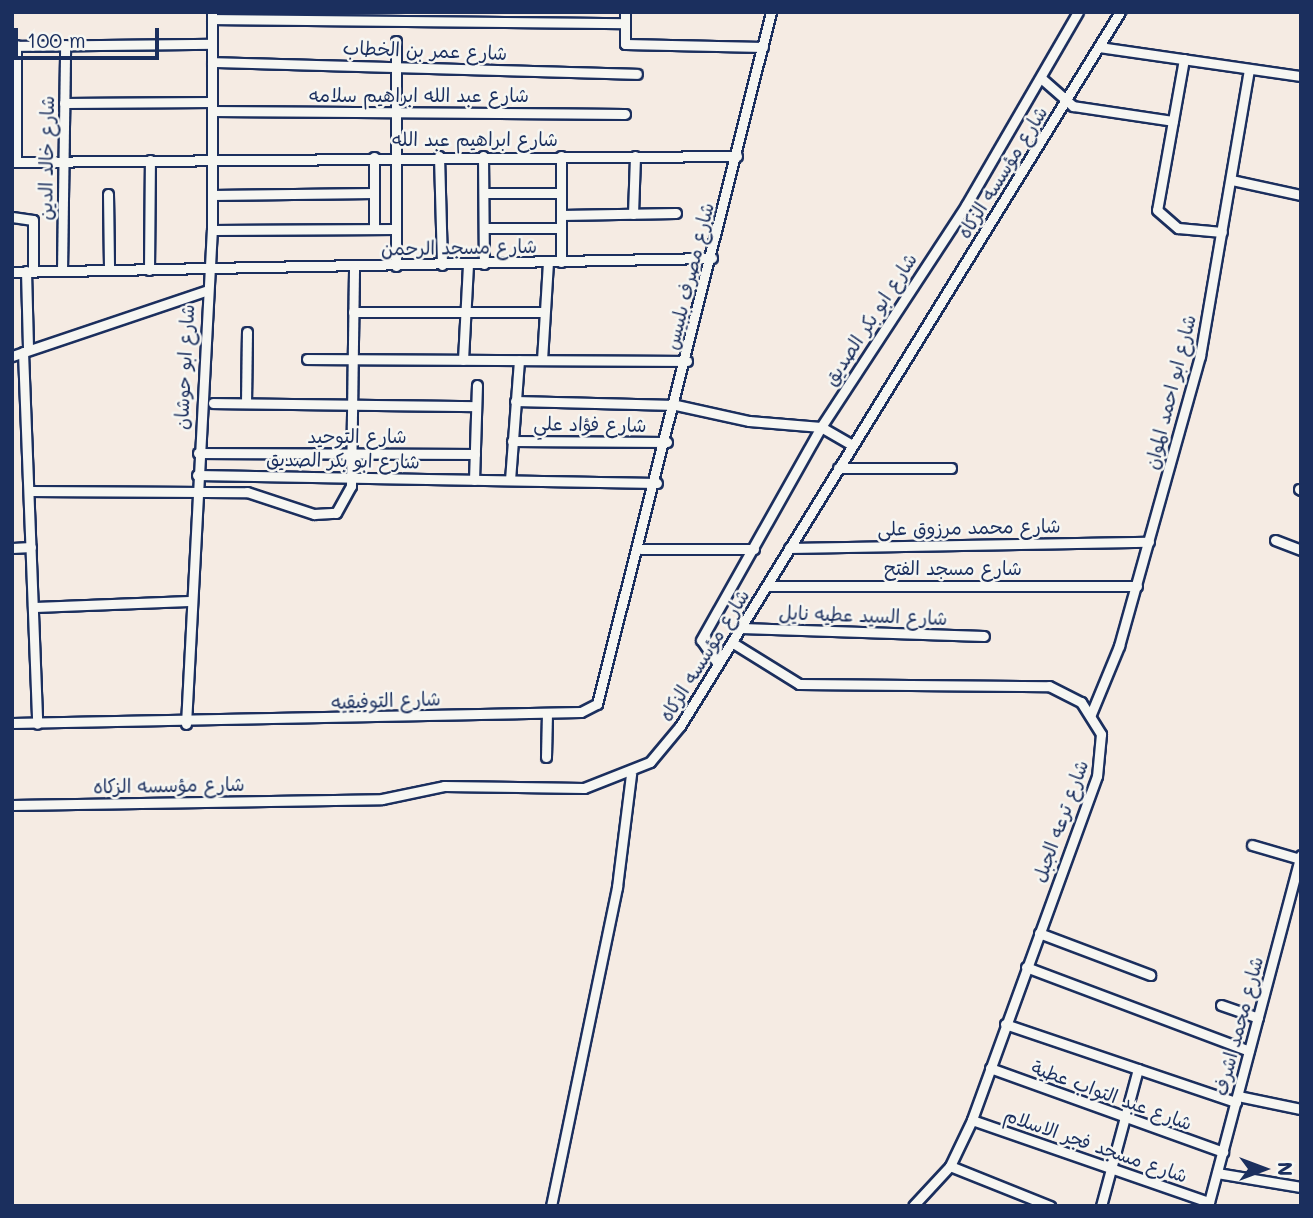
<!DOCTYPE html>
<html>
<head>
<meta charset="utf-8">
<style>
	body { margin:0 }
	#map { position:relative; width:1313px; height:1218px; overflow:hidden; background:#f5ebe3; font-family:Mali,"Playpen Sans Arabic",sans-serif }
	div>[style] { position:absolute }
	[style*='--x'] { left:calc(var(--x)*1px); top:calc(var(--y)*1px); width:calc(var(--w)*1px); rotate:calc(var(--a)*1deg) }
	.roads { filter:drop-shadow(2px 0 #1b2f5e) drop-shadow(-2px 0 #1b2f5e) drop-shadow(0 2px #1b2f5e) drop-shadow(0 -2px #1b2f5e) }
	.street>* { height:9px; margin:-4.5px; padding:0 4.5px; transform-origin:4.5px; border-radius:4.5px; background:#f6f6f2 }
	span { translate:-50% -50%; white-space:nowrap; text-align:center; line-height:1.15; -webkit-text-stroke:5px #f6f6f2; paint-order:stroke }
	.street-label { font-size:19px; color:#1b2f5e }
	.frame { position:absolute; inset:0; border:14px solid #1b2f5e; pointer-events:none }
	.north { position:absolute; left:1229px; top:1134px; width:70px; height:70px; -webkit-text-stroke:5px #f6f6f2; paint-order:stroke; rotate:90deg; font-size:19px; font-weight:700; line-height:28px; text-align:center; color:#1b2f5e }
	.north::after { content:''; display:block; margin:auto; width:24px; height:32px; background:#1b2f5e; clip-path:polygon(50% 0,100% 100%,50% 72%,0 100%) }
	.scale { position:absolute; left:14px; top:28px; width:145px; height:32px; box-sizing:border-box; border:4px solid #1b2f5e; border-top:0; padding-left:9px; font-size:21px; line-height:24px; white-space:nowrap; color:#1b2f5e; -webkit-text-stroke:5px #f6f6f2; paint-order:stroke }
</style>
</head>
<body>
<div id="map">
	<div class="roads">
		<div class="street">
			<div style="--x:625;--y:12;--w:32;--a:90"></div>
			<div style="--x:625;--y:44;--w:138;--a:1.2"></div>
			<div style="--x:212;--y:19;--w:412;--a:0.6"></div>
			<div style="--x:16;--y:45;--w:117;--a:90"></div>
			<div style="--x:12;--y:46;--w:200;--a:-0.6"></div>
			<div style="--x:1099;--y:47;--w:204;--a:8.2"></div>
			<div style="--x:1184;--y:59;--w:153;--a:100.1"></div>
			<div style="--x:1157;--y:210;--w:28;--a:41"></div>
			<div style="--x:1178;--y:228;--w:44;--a:5.2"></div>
			<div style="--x:212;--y:62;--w:425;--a:1.6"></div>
			<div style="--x:1041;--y:78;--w:43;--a:41.2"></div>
			<div style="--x:1073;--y:106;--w:101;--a:8.5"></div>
			<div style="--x:64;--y:103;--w:148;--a:-0.4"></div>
			<div style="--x:212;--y:111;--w:413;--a:0.4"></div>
			<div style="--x:439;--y:156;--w:109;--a:88.4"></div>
			<div style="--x:483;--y:156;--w:108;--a:89.5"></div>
			<div style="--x:561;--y:156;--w:106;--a:90"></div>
			<div style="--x:374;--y:157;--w:72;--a:90"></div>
			<div style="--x:12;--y:162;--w:725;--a:-0.47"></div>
			<div style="--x:1232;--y:180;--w:71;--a:12.3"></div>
			<div style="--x:484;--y:193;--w:77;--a:0"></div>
			<div style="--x:108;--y:194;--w:76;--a:89.2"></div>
			<div style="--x:212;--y:195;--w:162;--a:-0.7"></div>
			<div style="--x:633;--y:214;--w:58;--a:-88"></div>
			<div style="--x:561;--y:215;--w:115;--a:-1"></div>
			<div style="--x:12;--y:217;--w:21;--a:8"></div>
			<div style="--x:33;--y:220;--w:51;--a:90"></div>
			<div style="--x:484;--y:228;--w:77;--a:0"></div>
			<div style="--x:212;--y:230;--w:184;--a:-0.3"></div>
			<div style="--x:396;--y:266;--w:225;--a:-90"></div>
			<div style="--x:149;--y:270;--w:110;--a:-89.5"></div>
			<div style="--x:26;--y:271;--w:79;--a:88.5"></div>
			<div style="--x:62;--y:271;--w:226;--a:-89.2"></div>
			<div style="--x:12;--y:272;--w:700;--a:-1.15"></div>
			<div style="--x:353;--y:312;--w:191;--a:0"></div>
			<div style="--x:23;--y:352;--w:372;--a:87.8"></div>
			<div style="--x:12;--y:356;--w:204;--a:-18.6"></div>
			<div style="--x:307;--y:359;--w:380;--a:0.3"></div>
			<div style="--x:463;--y:360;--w:95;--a:-87"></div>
			<div style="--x:542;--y:360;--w:97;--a:-86.5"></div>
			<div style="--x:515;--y:401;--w:161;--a:1.4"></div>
			<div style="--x:676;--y:405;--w:75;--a:12.4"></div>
			<div style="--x:749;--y:421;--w:72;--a:4.8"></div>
			<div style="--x:821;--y:427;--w:36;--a:30"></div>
			<div style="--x:213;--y:403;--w:263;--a:0.7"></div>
			<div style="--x:246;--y:403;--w:71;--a:-89.2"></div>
			<div style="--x:512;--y:441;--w:155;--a:0.4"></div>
			<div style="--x:198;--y:453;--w:277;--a:0.2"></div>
			<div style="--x:838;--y:468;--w:113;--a:0"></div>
			<div style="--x:197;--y:475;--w:460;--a:1"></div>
			<div style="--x:474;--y:480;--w:95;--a:-88.2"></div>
			<div style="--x:510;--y:480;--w:120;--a:-85.7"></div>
			<div style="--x:1299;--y:489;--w:2;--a:27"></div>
			<div style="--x:29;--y:491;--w:218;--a:0.3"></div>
			<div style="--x:247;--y:492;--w:71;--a:18.2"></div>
			<div style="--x:314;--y:514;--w:22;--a:-3"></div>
			<div style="--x:336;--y:513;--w:31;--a:-61"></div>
			<div style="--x:351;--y:486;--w:219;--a:-89.2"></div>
			<div style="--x:1275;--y:540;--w:28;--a:21"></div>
			<div style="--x:12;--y:548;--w:19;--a:-3"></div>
			<div style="--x:789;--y:548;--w:360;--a:-1"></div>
			<div style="--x:641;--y:549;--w:113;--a:0"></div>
			<div style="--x:769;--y:586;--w:368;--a:0"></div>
			<div style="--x:33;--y:607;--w:158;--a:-2.2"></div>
			<div style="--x:741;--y:628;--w:243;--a:1.9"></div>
			<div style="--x:733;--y:643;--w:78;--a:31.8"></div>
			<div style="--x:799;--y:684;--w:250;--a:0.5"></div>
			<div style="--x:1049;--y:686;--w:36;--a:27"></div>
			<div style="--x:1081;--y:702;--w:38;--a:58"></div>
			<div style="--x:1101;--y:734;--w:42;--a:95.4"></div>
			<div style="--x:1097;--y:776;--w:366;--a:110"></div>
			<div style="--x:972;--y:1120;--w:51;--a:115.6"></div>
			<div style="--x:950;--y:1166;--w:54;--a:132.8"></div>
			<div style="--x:718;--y:664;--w:29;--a:-125"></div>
			<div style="--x:701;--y:640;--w:244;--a:-60.6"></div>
			<div style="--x:821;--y:427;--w:265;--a:-56.8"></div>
			<div style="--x:966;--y:205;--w:223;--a:-59.9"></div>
			<div style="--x:1091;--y:714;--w:74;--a:-67.6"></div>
			<div style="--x:1119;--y:646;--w:301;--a:-74.4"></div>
			<div style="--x:1200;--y:356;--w:291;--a:-80.3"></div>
			<div style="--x:12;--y:723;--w:569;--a:-1.11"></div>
			<div style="--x:581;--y:712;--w:18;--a:-27"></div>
			<div style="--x:597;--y:704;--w:714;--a:-75.89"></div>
			<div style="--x:186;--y:724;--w:495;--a:-87"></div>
			<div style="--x:212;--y:230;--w:218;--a:-90"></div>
			<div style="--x:546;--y:757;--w:44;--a:-88.7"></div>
			<div style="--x:12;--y:805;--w:370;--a:-0.9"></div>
			<div style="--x:382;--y:799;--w:63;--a:-11.8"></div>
			<div style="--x:444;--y:786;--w:140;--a:0.8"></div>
			<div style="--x:584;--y:788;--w:71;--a:-21.5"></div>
			<div style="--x:650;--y:762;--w:47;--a:-50.2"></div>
			<div style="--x:680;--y:726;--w:839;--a:-58.36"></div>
			<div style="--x:1252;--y:845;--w:50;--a:16.3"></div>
			<div style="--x:1039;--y:933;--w:119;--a:20.7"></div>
			<div style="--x:1026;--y:967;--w:238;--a:20.6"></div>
			<div style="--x:1221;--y:1005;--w:39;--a:19"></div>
			<div style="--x:1005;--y:1024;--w:244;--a:18.7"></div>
			<div style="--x:990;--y:1068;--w:248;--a:19.8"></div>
			<div style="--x:1238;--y:1096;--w:64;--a:11.7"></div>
			<div style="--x:972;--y:1120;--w:251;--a:19.1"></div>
			<div style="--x:950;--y:1166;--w:108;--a:21.8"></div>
			<div style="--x:1217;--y:1173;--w:85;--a:9.5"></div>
			<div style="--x:551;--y:1206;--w:326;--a:-78.3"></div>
			<div style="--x:617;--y:887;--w:114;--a:-82.9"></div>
			<div style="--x:1101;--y:1206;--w:142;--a:-74.9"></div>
			<div style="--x:1208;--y:1206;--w:363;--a:-75.2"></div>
		</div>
	</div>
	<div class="street-label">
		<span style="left:425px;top:50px;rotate:2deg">شارع عمر بن الخطاب</span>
		<span style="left:419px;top:95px">شارع عبد الله ابراهيم سلامه</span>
		<span style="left:475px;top:139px">شارع ابراهيم عبد الله</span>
		<span style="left:46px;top:158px;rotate:-89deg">شارع خالد الدين</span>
		<span style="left:1002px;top:172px;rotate:-58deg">شارع مؤسسه الزكاه</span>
		<span style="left:459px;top:247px;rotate:-1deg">شارع مسجد الرحمن</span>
		<span style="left:689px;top:276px;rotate:-76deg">شارع مصرف بلبيس</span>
		<span style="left:870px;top:319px;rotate:-57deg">شارع ابو بكر الصديق</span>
		<span style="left:184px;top:367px;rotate:-87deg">شارع ابو حوشان</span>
		<span style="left:1170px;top:392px;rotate:-76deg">شارع ابو احمد الموان</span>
		<span style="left:590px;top:424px;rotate:1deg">شارع فؤاد علي</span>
		<span style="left:357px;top:436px">شارع التوحيد</span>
		<span style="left:343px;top:460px;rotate:1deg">شارع ابو بكر الصديق</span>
		<span style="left:969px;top:527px;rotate:-1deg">شارع محمد مرزوق على</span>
		<span style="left:953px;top:568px">شارع مسجد الفتح</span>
		<span style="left:863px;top:615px;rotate:2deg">شارع السيد عطيه نايل</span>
		<span style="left:704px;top:655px;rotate:-58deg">شارع مؤسسه الزكاه</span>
		<span style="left:386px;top:700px;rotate:-2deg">شارع التوفيقيه</span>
		<span style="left:169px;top:785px;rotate:-1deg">شارع مؤسسه الزكاه</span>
		<span style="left:1060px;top:821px;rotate:-70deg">شارع ترعه الجبل</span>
		<span style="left:1238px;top:1026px;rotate:-75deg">شارع محمد اشرف</span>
		<span style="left:1112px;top:1095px;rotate:20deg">شارع عبد التواب عطية</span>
		<span style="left:1096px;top:1145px;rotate:19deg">شارع مسجد فجر الاسلام</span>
	</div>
	<div class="frame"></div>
	<div class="north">N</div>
	<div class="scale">100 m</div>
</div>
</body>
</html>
